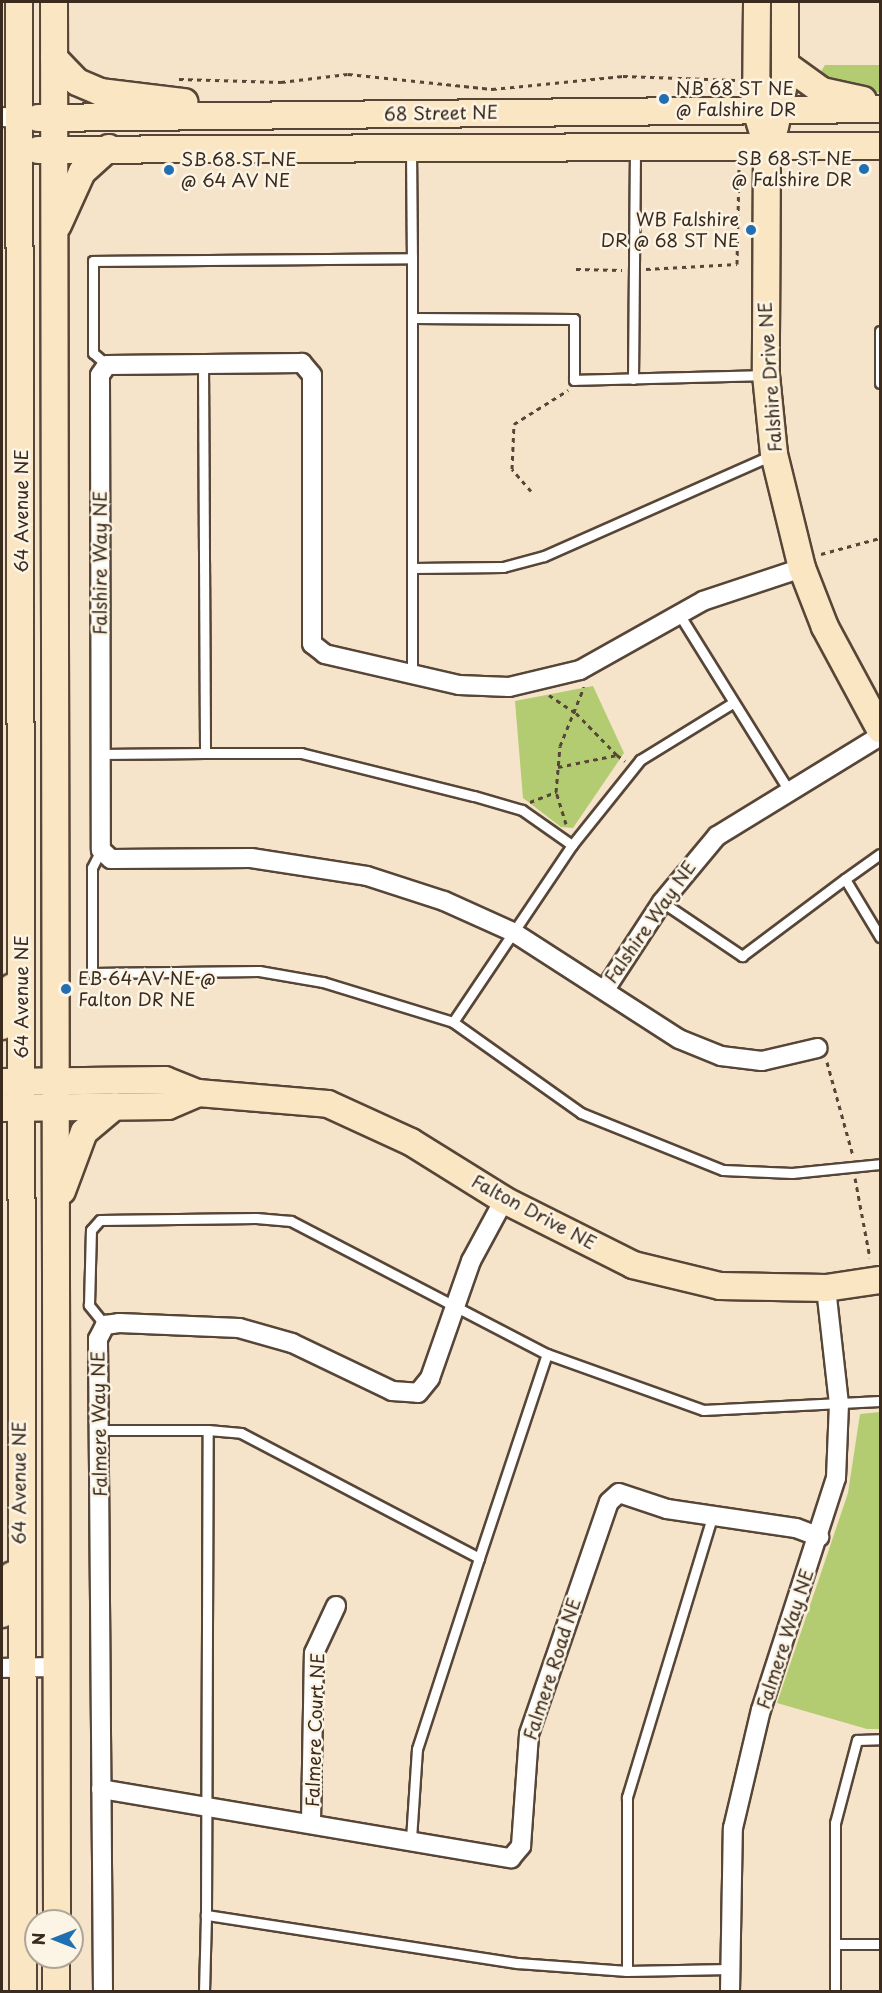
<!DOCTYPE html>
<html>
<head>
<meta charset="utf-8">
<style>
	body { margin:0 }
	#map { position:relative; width:882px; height:1993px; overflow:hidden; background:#f6e4ca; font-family:"Playpen Sans",sans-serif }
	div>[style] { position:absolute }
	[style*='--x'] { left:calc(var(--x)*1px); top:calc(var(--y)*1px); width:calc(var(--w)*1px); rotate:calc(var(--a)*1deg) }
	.green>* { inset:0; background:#b3cc71 }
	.path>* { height:3px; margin-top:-1.5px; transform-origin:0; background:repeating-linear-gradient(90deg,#574638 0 4.5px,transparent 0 9px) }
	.roads { filter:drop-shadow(2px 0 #574638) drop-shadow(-2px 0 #574638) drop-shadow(0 2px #574638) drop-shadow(0 -2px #574638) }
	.lane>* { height:9px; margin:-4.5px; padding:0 4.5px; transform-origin:4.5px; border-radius:4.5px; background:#fff }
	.street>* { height:18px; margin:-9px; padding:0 9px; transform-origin:9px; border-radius:9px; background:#fff }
	.secondary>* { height:26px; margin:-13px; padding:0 13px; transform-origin:13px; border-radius:13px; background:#fbe6c3 }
	.dots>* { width:16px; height:16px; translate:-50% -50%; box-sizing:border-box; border:3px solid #fcf5e5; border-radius:50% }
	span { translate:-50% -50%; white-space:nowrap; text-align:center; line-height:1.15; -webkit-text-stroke:5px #fcf5e5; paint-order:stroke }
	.poi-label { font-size:18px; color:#3b2a1e }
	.left { translate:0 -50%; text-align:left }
	.right { translate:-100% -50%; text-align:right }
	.street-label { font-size:18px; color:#3b2a1e }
	.frame { position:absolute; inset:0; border:3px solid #3b2a1e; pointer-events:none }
	.north { position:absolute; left:24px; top:1909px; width:60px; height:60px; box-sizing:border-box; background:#fcf5e5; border:2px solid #afa495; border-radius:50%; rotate:270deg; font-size:16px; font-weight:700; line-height:24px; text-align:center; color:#3b2a1e }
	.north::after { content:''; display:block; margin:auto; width:21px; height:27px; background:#1f6fb2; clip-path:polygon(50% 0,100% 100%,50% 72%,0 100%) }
</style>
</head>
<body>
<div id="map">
	<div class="green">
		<div style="clip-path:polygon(825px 65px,880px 65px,880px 93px,817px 78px)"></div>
		<div style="clip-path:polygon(593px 686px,624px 753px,573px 828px,561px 827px,523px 798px,515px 701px)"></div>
		<div style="clip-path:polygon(880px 1412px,880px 1729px,867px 1729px,777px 1703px,848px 1493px,860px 1414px)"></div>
	</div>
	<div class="path">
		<div style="--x:179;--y:79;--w:102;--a:1.7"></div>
		<div style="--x:281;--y:82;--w:67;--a:-6.8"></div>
		<div style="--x:348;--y:74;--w:145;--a:5.9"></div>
		<div style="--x:492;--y:89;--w:132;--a:-5.7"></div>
		<div style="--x:623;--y:76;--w:113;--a:2"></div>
		<div style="--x:576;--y:269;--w:46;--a:1.2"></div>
		<div style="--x:646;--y:269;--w:91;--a:-3.1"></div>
		<div style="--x:737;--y:264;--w:95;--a:-88.8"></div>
		<div style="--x:531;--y:491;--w:29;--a:-131"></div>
		<div style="--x:512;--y:469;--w:45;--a:-87.5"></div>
		<div style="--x:514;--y:424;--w:64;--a:-32.2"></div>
		<div style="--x:821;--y:554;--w:61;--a:-15.2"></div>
		<div style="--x:549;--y:695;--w:32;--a:34"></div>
		<div style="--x:576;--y:713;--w:59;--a:45.7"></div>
		<div style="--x:558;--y:767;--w:60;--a:-11.5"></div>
		<div style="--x:617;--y:755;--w:10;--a:37"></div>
		<div style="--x:530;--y:802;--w:28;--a:-21"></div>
		<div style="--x:566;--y:824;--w:34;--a:-107"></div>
		<div style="--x:556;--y:792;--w:46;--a:-85"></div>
		<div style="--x:560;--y:746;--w:64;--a:-67.9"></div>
		<div style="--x:827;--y:1062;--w:98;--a:74.5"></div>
		<div style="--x:855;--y:1178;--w:81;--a:79.4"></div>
	</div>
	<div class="roads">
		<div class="lane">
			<div style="--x:411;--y:149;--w:109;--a:89.5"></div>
			<div style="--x:414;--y:318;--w:160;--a:0.4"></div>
			<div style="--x:574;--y:319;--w:61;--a:90"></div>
			<div style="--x:574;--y:380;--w:191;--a:-1.5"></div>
			<div style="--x:880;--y:331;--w:52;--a:90"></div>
			<div style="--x:203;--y:363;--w:390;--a:89.7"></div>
			<div style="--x:205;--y:753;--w:96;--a:0"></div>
			<div style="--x:301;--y:753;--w:178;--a:14"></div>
			<div style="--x:474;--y:796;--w:50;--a:16.3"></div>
			<div style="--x:522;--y:810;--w:61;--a:35"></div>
			<div style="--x:107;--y:365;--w:18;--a:-139"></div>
			<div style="--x:93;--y:353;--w:92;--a:-90"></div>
			<div style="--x:93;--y:261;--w:319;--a:-0.5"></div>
			<div style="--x:412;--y:258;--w:415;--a:90"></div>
			<div style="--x:633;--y:379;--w:229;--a:-89.5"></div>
			<div style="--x:413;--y:568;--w:90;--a:-0.6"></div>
			<div style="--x:503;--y:567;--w:42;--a:-15"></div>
			<div style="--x:544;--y:556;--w:249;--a:-23.9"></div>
			<div style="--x:679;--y:614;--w:206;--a:58.1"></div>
			<div style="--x:100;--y:754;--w:105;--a:-0.5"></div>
			<div style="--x:101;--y:850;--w:20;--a:117"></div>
			<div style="--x:92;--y:868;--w:105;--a:90"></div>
			<div style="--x:92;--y:973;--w:167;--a:-0.7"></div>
			<div style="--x:259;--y:971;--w:65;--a:9.8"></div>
			<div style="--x:323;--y:982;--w:136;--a:17.1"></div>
			<div style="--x:453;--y:1022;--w:157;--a:35.4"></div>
			<div style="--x:581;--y:1113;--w:153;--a:21.9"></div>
			<div style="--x:723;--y:1170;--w:69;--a:2.5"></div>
			<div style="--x:792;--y:1173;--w:88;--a:-5.8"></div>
			<div style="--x:880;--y:854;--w:43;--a:144.5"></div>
			<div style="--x:845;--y:879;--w:68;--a:58.9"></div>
			<div style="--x:662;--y:902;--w:97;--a:34"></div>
			<div style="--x:742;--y:956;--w:129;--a:-36.8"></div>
			<div style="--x:453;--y:1022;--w:213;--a:-56.1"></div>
			<div style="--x:572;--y:845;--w:109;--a:-51.3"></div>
			<div style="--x:640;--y:760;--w:107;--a:-31.6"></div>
			<div style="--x:105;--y:1325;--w:26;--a:-129"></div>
			<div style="--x:89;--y:1305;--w:75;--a:-88.5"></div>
			<div style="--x:91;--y:1230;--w:13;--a:-48"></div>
			<div style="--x:100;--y:1220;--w:156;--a:-0.7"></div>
			<div style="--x:256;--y:1218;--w:35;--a:5"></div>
			<div style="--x:291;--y:1221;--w:288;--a:27.5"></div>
			<div style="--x:100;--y:1430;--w:108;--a:0"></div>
			<div style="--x:411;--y:1839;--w:90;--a:-86.2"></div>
			<div style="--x:417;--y:1749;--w:201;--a:-72"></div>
			<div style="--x:835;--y:1944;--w:45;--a:0"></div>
			<div style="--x:730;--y:1969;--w:103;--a:178.9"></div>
			<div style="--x:627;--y:1971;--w:110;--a:-175.8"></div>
			<div style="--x:517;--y:1963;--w:315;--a:-171.2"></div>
			<div style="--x:206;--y:1915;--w:485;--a:-89.8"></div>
			<div style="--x:208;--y:1430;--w:33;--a:5"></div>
			<div style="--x:241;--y:1433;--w:269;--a:27.7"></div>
			<div style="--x:479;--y:1558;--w:215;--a:-71.6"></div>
			<div style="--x:547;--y:1354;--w:166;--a:19.7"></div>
			<div style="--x:703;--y:1410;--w:177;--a:-2.9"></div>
			<div style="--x:627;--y:1971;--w:174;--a:-90"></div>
			<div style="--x:627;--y:1797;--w:293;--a:-73.1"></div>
			<div style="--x:204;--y:1992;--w:77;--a:-88.5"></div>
			<div style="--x:835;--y:1992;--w:169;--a:-90"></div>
			<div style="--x:835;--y:1823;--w:86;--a:-75.2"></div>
			<div style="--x:857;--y:1740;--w:23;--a:-2"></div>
		</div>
		<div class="street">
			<div style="--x:2;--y:117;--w:18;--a:3"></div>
			<div style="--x:802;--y:568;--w:104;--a:161.6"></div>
			<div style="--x:703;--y:601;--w:141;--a:150.7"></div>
			<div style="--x:580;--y:670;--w:73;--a:166.5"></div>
			<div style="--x:509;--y:687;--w:50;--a:-177.7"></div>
			<div style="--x:459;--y:685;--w:138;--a:-167"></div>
			<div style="--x:325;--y:654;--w:16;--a:-142"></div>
			<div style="--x:312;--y:644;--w:269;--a:-90"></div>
			<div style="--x:312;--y:375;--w:16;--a:-130"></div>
			<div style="--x:302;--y:363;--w:195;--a:179.4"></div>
			<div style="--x:107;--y:365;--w:12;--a:125"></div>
			<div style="--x:100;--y:375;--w:475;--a:89.9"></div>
			<div style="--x:101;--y:850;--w:13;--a:42"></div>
			<div style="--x:111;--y:859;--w:140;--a:-0.4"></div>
			<div style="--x:251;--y:858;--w:117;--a:8.8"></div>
			<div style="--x:367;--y:876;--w:81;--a:18"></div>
			<div style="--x:444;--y:901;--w:76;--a:24.2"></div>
			<div style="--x:513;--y:932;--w:197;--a:32.8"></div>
			<div style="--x:679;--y:1039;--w:45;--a:22"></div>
			<div style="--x:721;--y:1056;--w:41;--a:7"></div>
			<div style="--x:762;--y:1061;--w:57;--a:-13.1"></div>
			<div style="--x:606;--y:988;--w:103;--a:-56.9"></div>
			<div style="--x:662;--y:902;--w:86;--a:-50.2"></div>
			<div style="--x:717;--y:836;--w:191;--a:-31.5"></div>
			<div style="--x:2;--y:1668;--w:57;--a:-1"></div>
			<div style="--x:101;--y:1789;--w:416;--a:9.6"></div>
			<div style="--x:511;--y:1858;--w:16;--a:-50"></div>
			<div style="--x:521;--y:1846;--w:112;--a:-85.9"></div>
			<div style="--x:529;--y:1734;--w:245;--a:-71"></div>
			<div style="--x:609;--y:1502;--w:13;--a:-42"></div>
			<div style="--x:619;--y:1493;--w:51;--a:18.4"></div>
			<div style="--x:667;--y:1509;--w:130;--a:8.4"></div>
			<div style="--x:796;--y:1528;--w:25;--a:21"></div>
			<div style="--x:311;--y:1822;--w:169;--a:-89"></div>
			<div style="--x:314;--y:1653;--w:52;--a:-64.9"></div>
			<div style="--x:103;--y:1992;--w:653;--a:-90.44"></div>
			<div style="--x:98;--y:1339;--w:16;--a:-63"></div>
			<div style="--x:105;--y:1325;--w:14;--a:-8"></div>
			<div style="--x:119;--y:1323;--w:120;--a:2.4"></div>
			<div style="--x:239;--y:1328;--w:55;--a:15.8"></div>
			<div style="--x:292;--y:1343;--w:111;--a:25.6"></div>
			<div style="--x:392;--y:1391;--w:26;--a:4"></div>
			<div style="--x:418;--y:1393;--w:19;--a:-51"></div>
			<div style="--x:430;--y:1378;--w:124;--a:-70.7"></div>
			<div style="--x:471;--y:1261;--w:69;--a:-61.6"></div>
			<div style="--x:730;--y:1992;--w:164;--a:-89"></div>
			<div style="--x:733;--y:1828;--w:121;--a:-76.7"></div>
			<div style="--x:761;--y:1710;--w:244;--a:-72.1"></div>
			<div style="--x:836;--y:1478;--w:74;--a:-87.7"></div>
			<div style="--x:839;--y:1404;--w:117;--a:-96.4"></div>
		</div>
		<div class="secondary">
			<div style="--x:19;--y:2;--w:1990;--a:89.88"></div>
			<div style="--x:54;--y:2;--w:1919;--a:89.91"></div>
			<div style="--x:757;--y:2;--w:108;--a:90.5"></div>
			<div style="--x:756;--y:110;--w:39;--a:73"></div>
			<div style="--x:767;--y:147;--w:228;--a:90.3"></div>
			<div style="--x:766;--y:375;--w:79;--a:84.2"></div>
			<div style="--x:774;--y:454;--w:117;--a:76.2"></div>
			<div style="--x:802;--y:568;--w:63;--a:68.7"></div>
			<div style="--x:825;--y:627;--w:116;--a:61.7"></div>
			<div style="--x:54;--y:58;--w:33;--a:46"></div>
			<div style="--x:77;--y:82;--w:25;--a:23"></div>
			<div style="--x:100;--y:92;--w:85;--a:6.8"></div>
			<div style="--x:786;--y:65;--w:44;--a:35.8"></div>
			<div style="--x:822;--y:91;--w:42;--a:12.4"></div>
			<div style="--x:38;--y:118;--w:842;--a:-0.61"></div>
			<div style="--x:775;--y:127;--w:49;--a:-78.2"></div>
			<div style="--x:785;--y:79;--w:77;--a:-90"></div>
			<div style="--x:38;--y:150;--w:842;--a:-0.27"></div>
			<div style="--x:58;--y:225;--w:58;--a:-65.6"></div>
			<div style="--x:82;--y:172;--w:36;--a:-42"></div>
			<div style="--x:2;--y:1026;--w:40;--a:-75.6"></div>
			<div style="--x:2;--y:1082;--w:163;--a:-0.7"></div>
			<div style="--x:165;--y:1080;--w:35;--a:22"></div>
			<div style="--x:198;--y:1093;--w:130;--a:4.8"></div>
			<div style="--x:328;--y:1104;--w:91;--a:24.6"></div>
			<div style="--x:411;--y:1142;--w:110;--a:31.9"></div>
			<div style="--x:504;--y:1200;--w:144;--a:26.7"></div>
			<div style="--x:633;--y:1265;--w:89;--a:13.6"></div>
			<div style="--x:720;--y:1286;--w:106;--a:1.1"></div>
			<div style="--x:826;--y:1288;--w:55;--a:-8.4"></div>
			<div style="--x:2;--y:1108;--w:166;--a:-0.7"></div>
			<div style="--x:168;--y:1106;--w:33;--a:-23"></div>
			<div style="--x:62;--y:1191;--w:63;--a:-69.6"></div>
			<div style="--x:84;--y:1132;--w:40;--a:-40"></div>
			<div style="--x:2;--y:1614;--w:40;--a:-75.6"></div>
			<div style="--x:56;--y:1992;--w:35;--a:-90"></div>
		</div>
	</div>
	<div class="dots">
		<div style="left:664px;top:99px;background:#1f6fb2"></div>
		<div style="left:864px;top:169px;background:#1f6fb2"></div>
		<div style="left:169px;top:170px;background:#1f6fb2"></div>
		<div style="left:751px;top:230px;background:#1f6fb2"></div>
		<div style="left:66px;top:989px;background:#1f6fb2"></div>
	</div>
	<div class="poi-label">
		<span class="left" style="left:676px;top:99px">NB 68 ST NE<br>@ Falshire DR</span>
		<span class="right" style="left:852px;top:169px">SB 68 ST NE<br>@ Falshire DR</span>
		<span class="left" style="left:181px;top:170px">SB 68 ST NE<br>@ 64 AV NE</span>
		<span class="right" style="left:739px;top:230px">WB Falshire<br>DR @ 68 ST NE</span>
		<span class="left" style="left:78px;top:989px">EB 64 AV NE @<br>Falton DR NE</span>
	</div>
	<div class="street-label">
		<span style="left:441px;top:113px;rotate:-1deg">68 Street NE</span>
		<span style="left:770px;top:377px;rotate:-94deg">Falshire Drive NE</span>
		<span style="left:21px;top:511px;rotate:-90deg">64 Avenue NE</span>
		<span style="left:100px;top:563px;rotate:-90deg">Falshire Way NE</span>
		<span style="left:650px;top:922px;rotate:-55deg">Falshire Way NE</span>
		<span style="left:21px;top:997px;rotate:-90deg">64 Avenue NE</span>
		<span style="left:534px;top:1212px;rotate:28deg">Falton Drive NE</span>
		<span style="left:99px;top:1424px;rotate:-91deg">Falmere Way NE</span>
		<span style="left:19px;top:1483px;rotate:-90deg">64 Avenue NE</span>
		<span style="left:785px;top:1639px;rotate:-72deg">Falmere Way NE</span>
		<span style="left:552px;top:1669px;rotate:-72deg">Falmere Road NE</span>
		<span style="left:315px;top:1730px;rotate:-88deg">Falmere Court NE</span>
	</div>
	<div class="frame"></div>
	<div class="north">N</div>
</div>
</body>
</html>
